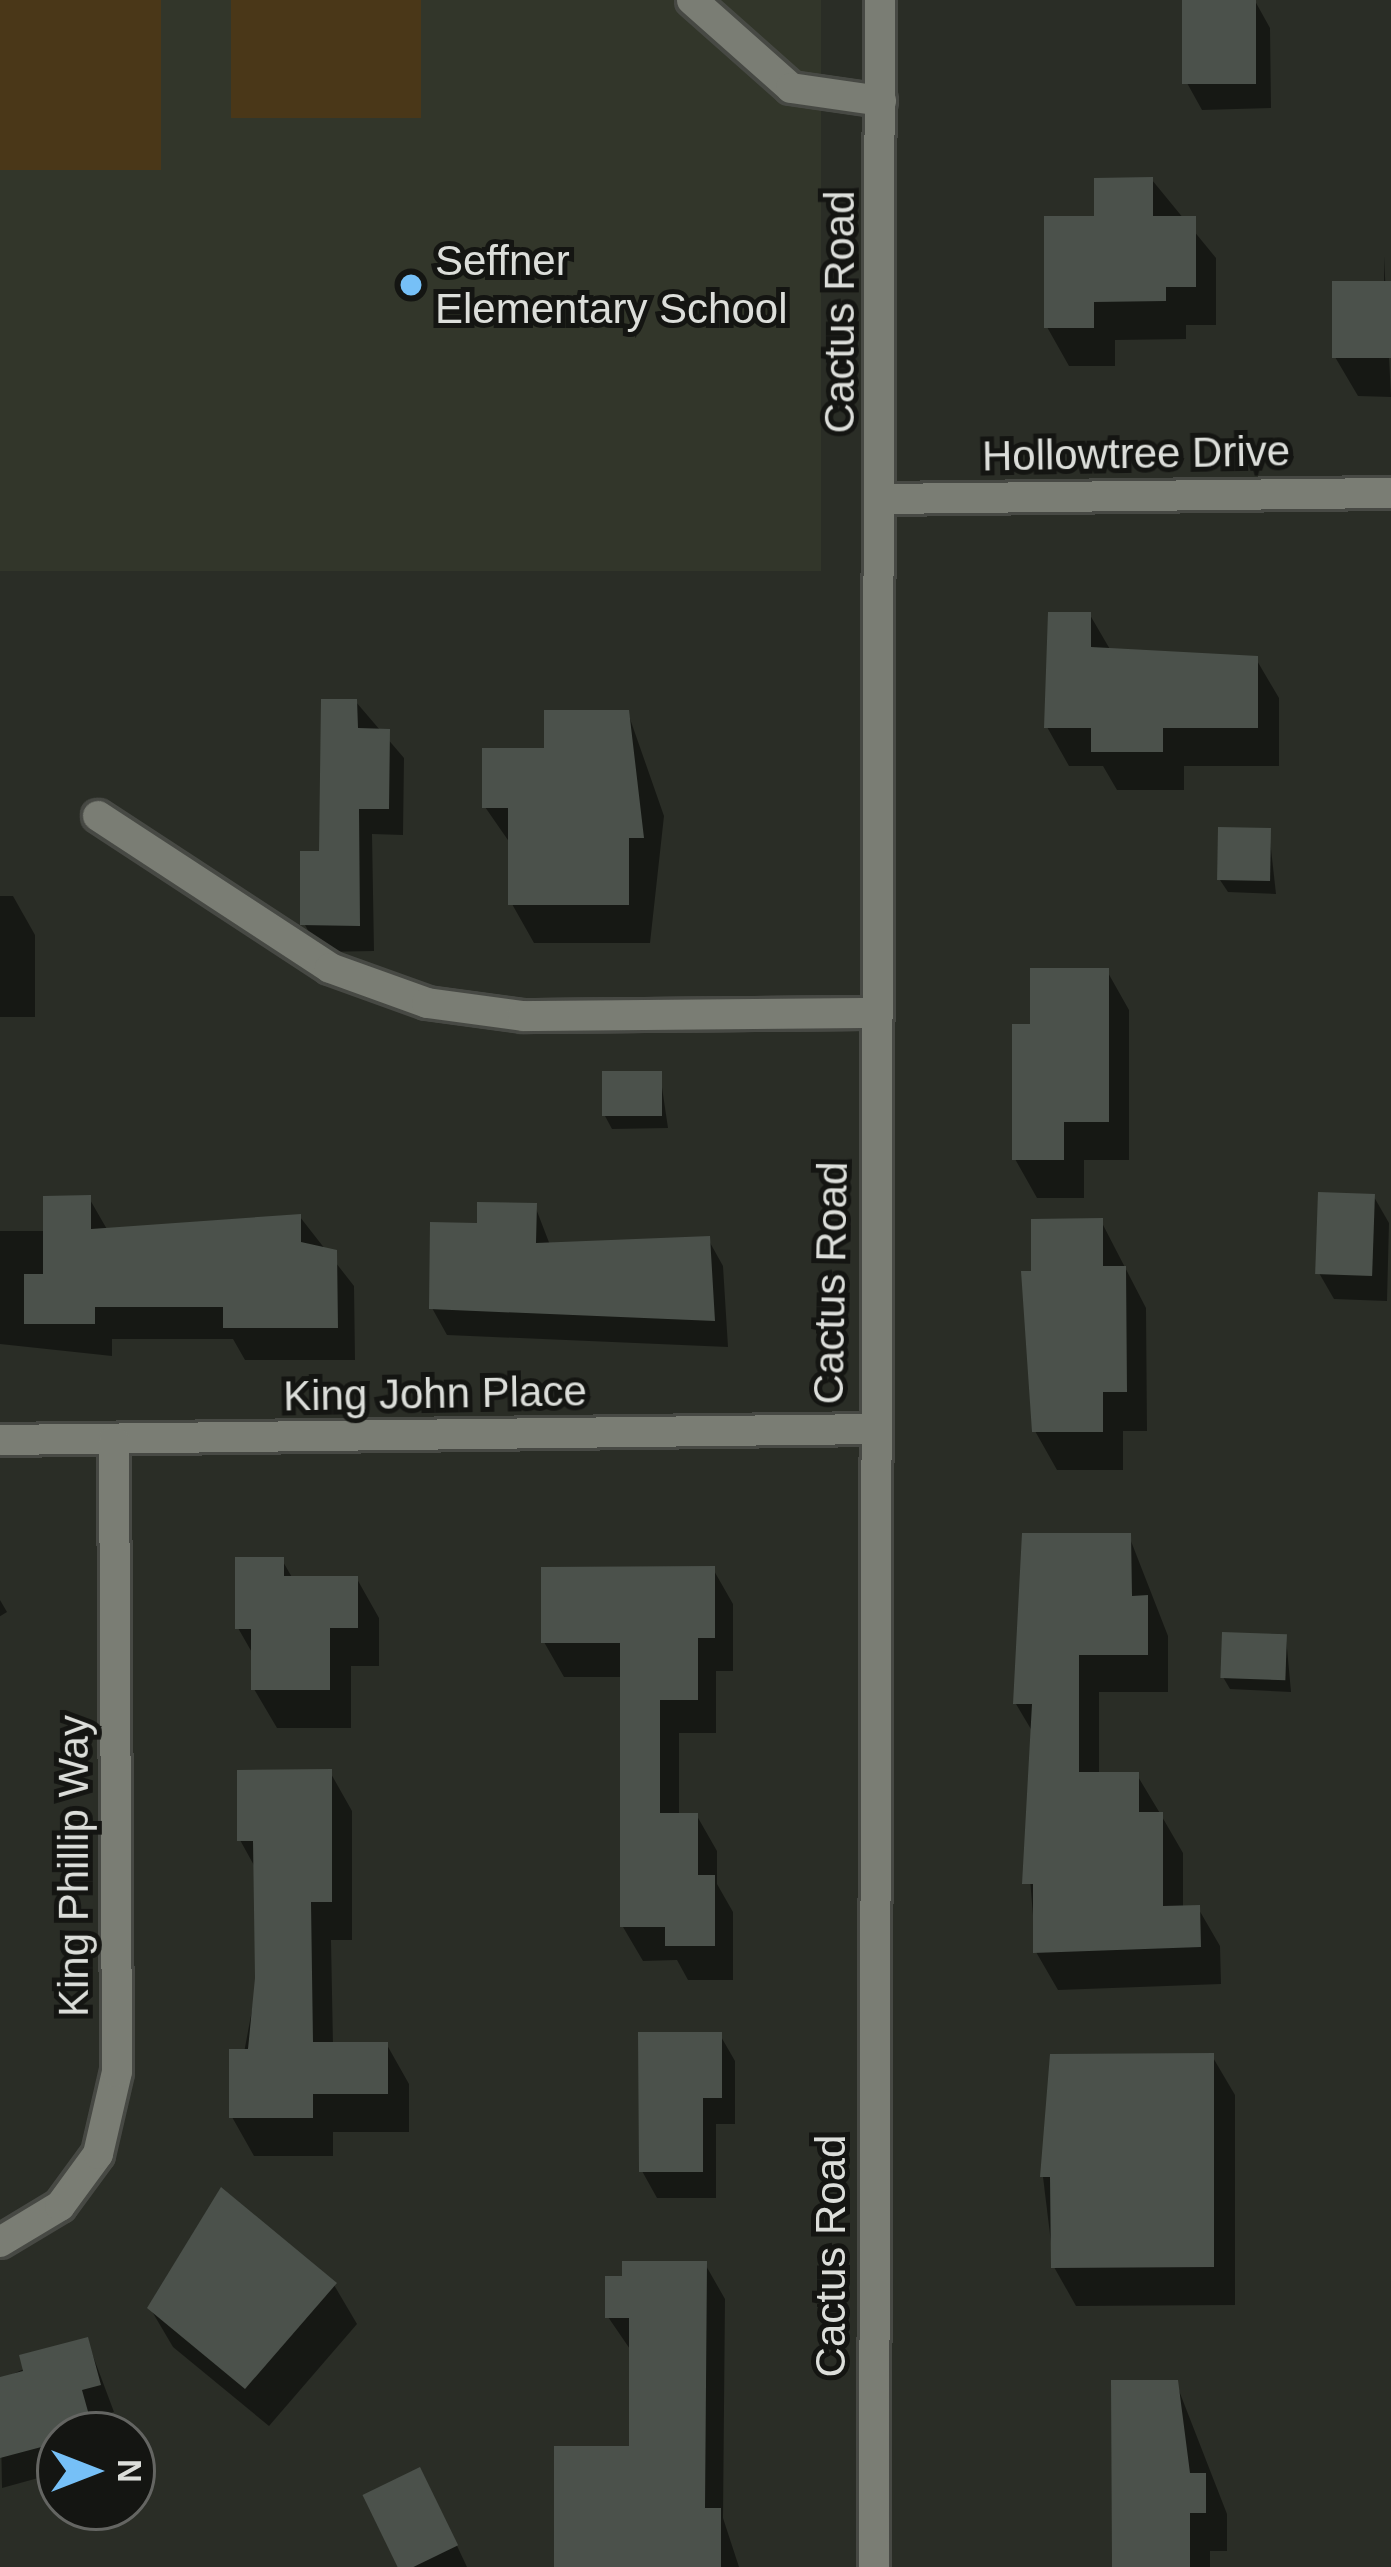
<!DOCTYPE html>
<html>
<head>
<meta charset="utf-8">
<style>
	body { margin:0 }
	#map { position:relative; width:1391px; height:2567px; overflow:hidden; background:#2a2d26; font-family:Arial,sans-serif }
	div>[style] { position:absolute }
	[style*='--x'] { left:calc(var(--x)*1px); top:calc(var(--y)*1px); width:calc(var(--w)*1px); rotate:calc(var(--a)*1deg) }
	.built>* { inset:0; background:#32362a; transform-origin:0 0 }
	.green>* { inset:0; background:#4a3718; transform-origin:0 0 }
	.shadow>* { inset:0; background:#0007; transform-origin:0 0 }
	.building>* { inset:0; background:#4b514b; transform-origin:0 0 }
	.roads { filter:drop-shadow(3px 0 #474944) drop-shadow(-3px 0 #474944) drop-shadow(0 3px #474944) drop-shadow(0 -3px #474944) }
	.lane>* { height:30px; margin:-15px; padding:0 15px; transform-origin:15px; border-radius:15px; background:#7a7d74 }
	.street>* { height:30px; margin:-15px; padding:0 15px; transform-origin:15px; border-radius:15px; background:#7a7d74 }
	.dots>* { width:33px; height:33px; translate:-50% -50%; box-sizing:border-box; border:6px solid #141512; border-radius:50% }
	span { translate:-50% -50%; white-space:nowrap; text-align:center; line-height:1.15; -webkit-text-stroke:10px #141512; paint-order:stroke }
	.poi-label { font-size:42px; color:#dcdeda }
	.left { translate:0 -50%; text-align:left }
	.street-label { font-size:42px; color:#dcdeda }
	.north { position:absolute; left:36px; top:2411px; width:120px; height:120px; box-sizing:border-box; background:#141512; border:3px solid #646562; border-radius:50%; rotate:90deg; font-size:33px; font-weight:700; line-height:48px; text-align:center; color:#dcdeda }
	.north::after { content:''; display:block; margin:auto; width:42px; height:54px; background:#76c0f7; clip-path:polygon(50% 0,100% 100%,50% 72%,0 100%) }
</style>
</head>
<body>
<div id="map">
	<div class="built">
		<div style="left:0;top:0;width:821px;height:571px"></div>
	</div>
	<div class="green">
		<div style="left:0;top:0;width:161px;height:170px"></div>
		<div style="left:231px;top:0;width:190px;height:118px"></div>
	</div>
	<div class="shadow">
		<div style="clip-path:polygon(1185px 0,1141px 0,1220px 0,1255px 1px,1270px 28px,1271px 108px,1202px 110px,1187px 83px)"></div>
		<div style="clip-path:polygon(1152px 180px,1216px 258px,1216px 325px,1186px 325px,1186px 339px,1115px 340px,1115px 366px,1069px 366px,1047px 327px,1097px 219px)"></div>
		<div style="clip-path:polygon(1384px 256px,1391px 397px,1358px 396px,1335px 357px,1384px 284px)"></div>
		<div style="clip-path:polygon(1090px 615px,1111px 651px,1256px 659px,1279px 698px,1279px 766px,1184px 766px,1184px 790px,1117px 790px,1103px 766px,1069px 766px,1047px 727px)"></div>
		<div style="clip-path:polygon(356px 702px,404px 758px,403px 835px,372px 834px,374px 951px,320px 952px,305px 925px,303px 854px,322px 854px)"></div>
		<div style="clip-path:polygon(628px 713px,664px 816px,650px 943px,534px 943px,512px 904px,512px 846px,485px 807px,547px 751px)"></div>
		<div style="clip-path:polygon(1269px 831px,1276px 894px,1228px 892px,1220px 880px)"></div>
		<div style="clip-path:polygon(0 896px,13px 896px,35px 935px,35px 1017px,0 1017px)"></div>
		<div style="clip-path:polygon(1107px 971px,1129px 1010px,1129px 1160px,1084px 1160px,1084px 1198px,1037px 1198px,1015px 1159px,1033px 1027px)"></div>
		<div style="clip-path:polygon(660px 1074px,668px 1128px,612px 1129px,605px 1116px)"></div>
		<div style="clip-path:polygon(1374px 1197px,1389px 1223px,1387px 1301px,1334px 1299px,1319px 1273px)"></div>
		<div style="clip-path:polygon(89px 1198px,108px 1231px,300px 1217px,354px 1286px,355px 1360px,245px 1360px,233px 1339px,112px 1339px,112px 1356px,0 1344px,0 1231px,46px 1231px)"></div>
		<div style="clip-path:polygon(535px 1206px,550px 1245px,708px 1239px,723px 1266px,728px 1347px,447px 1335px,432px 1308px,480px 1226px)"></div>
		<div style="clip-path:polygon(1101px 1221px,1146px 1308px,1147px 1431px,1123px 1431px,1123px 1470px,1057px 1470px,1035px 1431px)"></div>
		<div style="clip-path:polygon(1129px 1536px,1168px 1636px,1168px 1692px,1099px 1692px,1099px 1775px,1137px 1775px,1161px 1815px,1183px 1853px,1183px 1908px,1198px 1908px,1220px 1946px,1221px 1984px,1058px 1990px,1036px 1952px,1026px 1830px,1035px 1736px,1016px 1704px)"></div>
		<div style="clip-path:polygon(282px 1560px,293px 1579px,357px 1579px,379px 1618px,379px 1666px,351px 1666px,351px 1728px,277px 1728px,254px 1689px,254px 1656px,238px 1628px)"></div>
		<div style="clip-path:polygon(713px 1569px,733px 1604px,733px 1671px,716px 1671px,716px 1733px,679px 1733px,679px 1816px,697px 1816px,717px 1851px,717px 1884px,733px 1912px,733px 1980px,688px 1980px,677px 1960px,643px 1961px,623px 1927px,623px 1677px,564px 1677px,544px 1642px)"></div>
		<div style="left:0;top:1600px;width:14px;height:125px;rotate:60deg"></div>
		<div style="clip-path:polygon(1286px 1637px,1291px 1692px,1230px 1689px,1223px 1677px)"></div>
		<div style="clip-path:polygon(330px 1772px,352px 1811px,352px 1940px,331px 1940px,333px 2045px,387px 2045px,409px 2084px,409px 2132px,333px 2132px,333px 2156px,254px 2156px,232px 2117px,258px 1978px,256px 1869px,240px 1840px)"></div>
		<div style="clip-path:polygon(720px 2035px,735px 2061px,735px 2124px,716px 2124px,716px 2198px,657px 2198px,642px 2171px)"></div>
		<div style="clip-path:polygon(1212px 2056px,1235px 2095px,1235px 2305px,1076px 2306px,1054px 2267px,1043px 2177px)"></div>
		<div style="clip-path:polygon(705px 2264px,725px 2299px,723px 2518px,739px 2567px,557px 2567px,632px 2449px,632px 2352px,608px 2317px)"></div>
		<div style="clip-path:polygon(334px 2285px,357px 2324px,269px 2426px,173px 2347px,150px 2308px)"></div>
		<div style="clip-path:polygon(87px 2340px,114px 2412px,95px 2416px,100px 2435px,60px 2435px,60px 2472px,2px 2488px,0 2380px)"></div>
		<div style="clip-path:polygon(1176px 2383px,1227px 2514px,1227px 2551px,1210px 2551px,1210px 2567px,1115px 2567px)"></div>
		<div style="clip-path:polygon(367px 2496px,434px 2497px,467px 2567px,401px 2567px)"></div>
	</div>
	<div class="building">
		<div style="left:1182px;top:0;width:74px;height:84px"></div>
		<div style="clip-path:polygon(1153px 177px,1153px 216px,1196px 216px,1196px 287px,1166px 287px,1166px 301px,1094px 302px,1094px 328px,1044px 328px,1044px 216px,1094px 216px,1094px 178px)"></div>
		<div style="left:1391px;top:281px;width:77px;height:59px;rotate:90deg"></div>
		<div style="clip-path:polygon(1048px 612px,1091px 612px,1091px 647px,1258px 656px,1258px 728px,1163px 728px,1163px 752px,1091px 752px,1091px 728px,1044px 728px)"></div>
		<div style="clip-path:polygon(321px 699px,357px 699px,358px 728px,390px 729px,389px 809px,359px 809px,360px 926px,300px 925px,300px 851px,319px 851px)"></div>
		<div style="clip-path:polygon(544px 710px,629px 710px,644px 838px,629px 838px,629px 905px,508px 905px,508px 808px,482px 808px,482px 748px,544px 748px)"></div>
		<div style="left:1218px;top:827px;width:53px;height:53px;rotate:1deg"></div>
		<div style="clip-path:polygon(1030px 968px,1109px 968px,1109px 1122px,1064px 1122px,1064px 1160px,1012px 1160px,1012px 1024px,1030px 1024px)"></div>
		<div style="left:662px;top:1071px;width:45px;height:60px;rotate:90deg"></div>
		<div style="left:1318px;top:1192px;width:57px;height:82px;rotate:2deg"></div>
		<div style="clip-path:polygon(91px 1195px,91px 1229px,301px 1214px,301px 1242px,337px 1250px,338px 1328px,223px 1328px,223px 1307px,95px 1307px,95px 1324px,24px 1324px,24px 1274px,43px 1274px,43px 1196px)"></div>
		<div style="clip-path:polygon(477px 1202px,537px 1203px,536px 1243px,710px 1236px,715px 1321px,429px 1309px,430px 1222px,477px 1223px)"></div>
		<div style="clip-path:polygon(1103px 1218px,1103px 1266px,1126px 1266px,1127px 1392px,1103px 1392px,1103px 1432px,1032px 1432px,1021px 1271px,1031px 1271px,1031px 1219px)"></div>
		<div style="clip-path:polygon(1022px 1533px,1131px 1533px,1132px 1596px,1148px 1595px,1148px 1655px,1079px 1655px,1079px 1772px,1139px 1772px,1139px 1812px,1163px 1812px,1163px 1906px,1200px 1905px,1201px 1947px,1033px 1953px,1033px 1884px,1022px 1884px,1032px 1704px,1013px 1704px)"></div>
		<div style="clip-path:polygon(235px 1557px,284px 1557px,284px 1576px,358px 1576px,358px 1628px,330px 1628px,330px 1690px,251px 1690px,251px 1629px,235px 1629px)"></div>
		<div style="clip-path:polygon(715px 1566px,715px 1638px,698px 1638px,698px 1700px,660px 1700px,660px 1813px,698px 1813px,698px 1875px,715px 1875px,715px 1946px,665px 1946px,665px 1927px,620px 1927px,620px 1643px,541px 1643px,541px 1567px)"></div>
		<div style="left:1222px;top:1632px;width:65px;height:46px;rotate:2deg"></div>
		<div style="clip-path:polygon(332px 1769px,332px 1902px,311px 1902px,313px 2042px,388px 2042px,388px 2094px,313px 2094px,313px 2118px,229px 2118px,229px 2049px,248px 2049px,255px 1978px,253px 1841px,237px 1841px,237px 1770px)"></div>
		<div style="clip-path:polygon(638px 2032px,722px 2032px,722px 2098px,703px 2098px,703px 2172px,639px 2172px)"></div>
		<div style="clip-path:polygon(1214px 2053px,1214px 2267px,1051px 2268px,1050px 2177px,1040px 2177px,1050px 2054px)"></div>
		<div style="clip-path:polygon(221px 2187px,337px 2283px,245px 2389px,147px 2308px)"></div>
		<div style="clip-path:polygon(622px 2261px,707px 2261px,705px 2508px,721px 2508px,721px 2567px,554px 2567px,554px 2446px,629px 2446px,629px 2318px,605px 2318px,605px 2276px,622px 2276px)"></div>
		<div style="clip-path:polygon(88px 2337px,101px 2385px,82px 2390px,94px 2433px,0 2458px,0 2377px,23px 2371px,19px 2355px)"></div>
		<div style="clip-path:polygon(1111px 2380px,1178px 2380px,1190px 2473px,1206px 2473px,1206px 2513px,1190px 2513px,1190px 2567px,1112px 2567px)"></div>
		<div style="left:420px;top:2467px;width:87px;height:64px;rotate:64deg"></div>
	</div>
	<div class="roads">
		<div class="lane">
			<div style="--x:692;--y:0;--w:132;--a:41.6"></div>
			<div style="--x:791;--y:88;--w:91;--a:8.2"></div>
			<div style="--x:98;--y:816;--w:277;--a:33.2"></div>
			<div style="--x:330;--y:968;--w:103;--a:19.8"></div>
			<div style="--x:427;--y:1003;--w:97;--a:7.7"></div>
			<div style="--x:523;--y:1016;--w:353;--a:-0.5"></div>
		</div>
		<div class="street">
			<div style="--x:882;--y:499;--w:509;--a:-0.68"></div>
			<div style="--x:0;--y:1440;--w:871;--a:-0.72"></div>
			<div style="--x:0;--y:2242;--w:70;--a:-31"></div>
			<div style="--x:60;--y:2206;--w:64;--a:-53.8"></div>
			<div style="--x:98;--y:2154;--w:84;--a:-77"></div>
			<div style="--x:117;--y:2072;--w:631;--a:-90.27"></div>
			<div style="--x:874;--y:2567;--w:2567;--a:-89.87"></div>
		</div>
	</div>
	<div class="dots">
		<div style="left:411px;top:285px;background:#76c0f7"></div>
	</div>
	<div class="poi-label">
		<span class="left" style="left:435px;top:285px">Seffner<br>Elementary School</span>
	</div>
	<div class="street-label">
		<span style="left:840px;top:312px;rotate:-90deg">Cactus Road</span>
		<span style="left:1136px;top:454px;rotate:-1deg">Hollowtree Drive</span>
		<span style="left:831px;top:1283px;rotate:-89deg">Cactus Road</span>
		<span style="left:435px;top:1394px;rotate:-1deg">King John Place</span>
		<span style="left:74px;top:1866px;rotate:-90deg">King Phillip Way</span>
		<span style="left:831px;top:2256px;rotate:-90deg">Cactus Road</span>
	</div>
	<div class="north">N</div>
</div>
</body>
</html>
